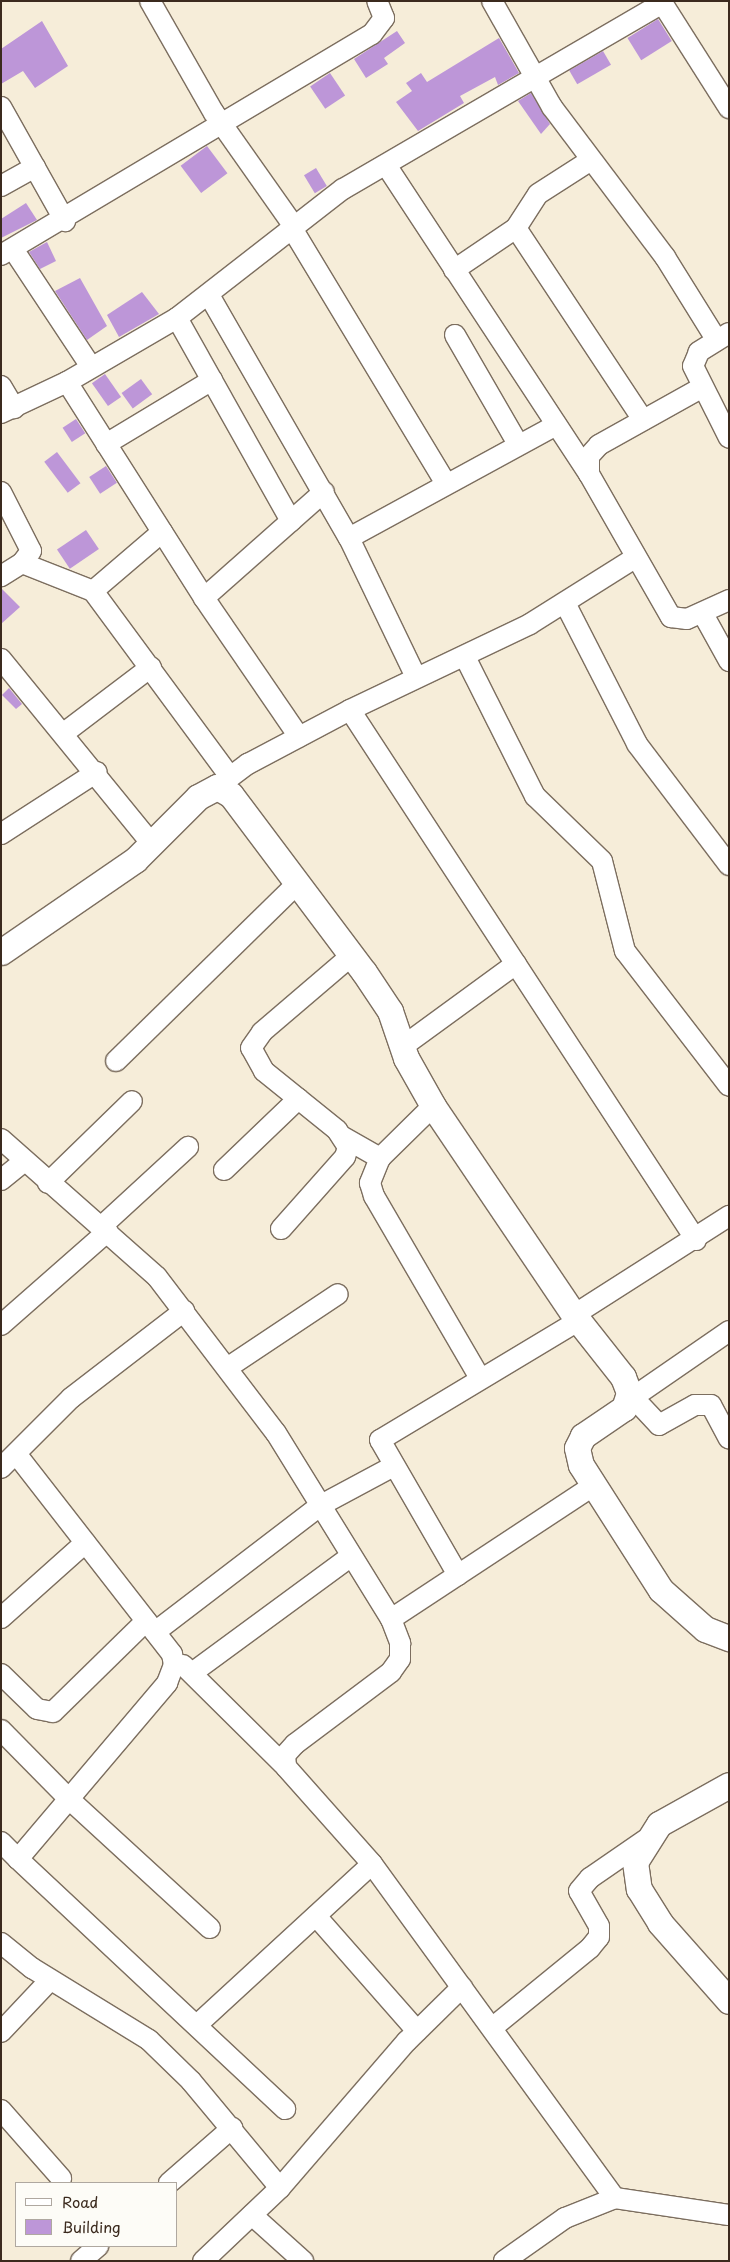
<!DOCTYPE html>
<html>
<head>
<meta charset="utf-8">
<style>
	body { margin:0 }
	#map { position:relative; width:730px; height:2262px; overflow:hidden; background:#f6edd9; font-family:"Playpen Sans",sans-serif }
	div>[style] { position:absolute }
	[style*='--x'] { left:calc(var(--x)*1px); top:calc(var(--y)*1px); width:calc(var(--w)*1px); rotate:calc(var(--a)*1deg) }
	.building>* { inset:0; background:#bd96d8; transform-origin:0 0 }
	.roads { filter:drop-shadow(1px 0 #7c6e5f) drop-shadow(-1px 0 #7c6e5f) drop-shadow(0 1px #7c6e5f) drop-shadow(0 -1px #7c6e5f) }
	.minor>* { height:20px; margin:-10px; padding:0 10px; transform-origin:10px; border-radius:10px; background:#fff }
	.tertiary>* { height:25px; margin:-12.5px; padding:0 12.5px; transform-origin:12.5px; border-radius:12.5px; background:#fff }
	span { translate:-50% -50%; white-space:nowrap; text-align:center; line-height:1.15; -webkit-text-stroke:5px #fdfcf7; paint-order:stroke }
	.frame { position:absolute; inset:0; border:2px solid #3b2a1e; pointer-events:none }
	.legend { position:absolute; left:15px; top:2182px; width:162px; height:65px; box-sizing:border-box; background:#fdfcf7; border:1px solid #afa8a0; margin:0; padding:6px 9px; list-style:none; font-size:15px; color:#3b2a1e }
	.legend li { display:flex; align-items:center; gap:10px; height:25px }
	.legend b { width:25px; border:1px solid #afa8a0 }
</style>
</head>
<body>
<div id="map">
	<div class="building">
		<div style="left:658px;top:19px;width:26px;height:36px;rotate:58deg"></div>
		<div style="clip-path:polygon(42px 21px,68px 66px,35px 88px,23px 71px,1px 84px,1px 49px)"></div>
		<div style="clip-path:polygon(397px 31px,405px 43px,384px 58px,388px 64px,366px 78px,354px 59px)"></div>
		<div style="clip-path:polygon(499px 38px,519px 73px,498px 85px,495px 77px,460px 96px,464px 103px,418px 131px,396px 102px,412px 91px,406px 83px,421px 73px,427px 82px)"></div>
		<div style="left:603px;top:51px;width:16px;height:39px;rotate:60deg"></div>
		<div style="left:330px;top:73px;width:27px;height:24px;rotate:56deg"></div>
		<div style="clip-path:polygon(531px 93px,550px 124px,541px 134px,518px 101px)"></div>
		<div style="left:207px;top:146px;width:34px;height:33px;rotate:53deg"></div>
		<div style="left:316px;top:168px;width:21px;height:14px;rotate:59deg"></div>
		<div style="clip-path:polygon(26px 203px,37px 220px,1px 238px,1px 219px)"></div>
		<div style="clip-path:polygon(47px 242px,56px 261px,40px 269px,29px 252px)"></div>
		<div style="clip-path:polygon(80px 278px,107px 326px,87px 340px,55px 291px)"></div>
		<div style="clip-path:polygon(142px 292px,159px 314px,119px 337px,107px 315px)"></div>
		<div style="left:105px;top:374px;width:28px;height:16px;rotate:55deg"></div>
		<div style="left:141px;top:379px;width:19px;height:24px;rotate:54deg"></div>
		<div style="left:76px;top:419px;width:17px;height:16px;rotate:57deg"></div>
		<div style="left:57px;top:452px;width:39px;height:16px;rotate:53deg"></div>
		<div style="left:106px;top:466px;width:20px;height:20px;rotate:57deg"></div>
		<div style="left:86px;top:530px;width:23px;height:35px;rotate:56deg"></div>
		<div style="clip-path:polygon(1px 588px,20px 607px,1px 624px)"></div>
		<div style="clip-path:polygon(9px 688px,22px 704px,16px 709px,2px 695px)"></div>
	</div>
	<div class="roads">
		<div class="minor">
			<div style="--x:150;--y:1;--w:129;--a:60.3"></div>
			<div style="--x:214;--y:113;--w:141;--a:54.8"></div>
			<div style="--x:492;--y:1;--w:122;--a:60.5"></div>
			<div style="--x:552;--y:107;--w:188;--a:53"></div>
			<div style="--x:665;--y:257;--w:97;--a:58.1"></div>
			<div style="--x:661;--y:1;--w:127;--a:57.6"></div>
			<div style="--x:1;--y:107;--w:131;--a:60.7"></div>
			<div style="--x:386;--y:165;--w:370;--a:56.7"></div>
			<div style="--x:1;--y:186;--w:39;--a:-29"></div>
			<div style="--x:516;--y:228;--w:230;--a:56.5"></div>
			<div style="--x:293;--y:230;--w:294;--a:58.9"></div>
			<div style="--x:13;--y:249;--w:141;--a:56.5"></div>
			<div style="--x:1;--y:255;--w:432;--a:-30.8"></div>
			<div style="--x:372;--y:34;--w:20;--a:-53"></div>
			<div style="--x:384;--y:18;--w:18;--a:-112"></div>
			<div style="--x:454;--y:270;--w:75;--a:-34.1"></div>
			<div style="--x:516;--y:228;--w:40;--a:-57.1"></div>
			<div style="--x:538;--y:194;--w:63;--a:-32.7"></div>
			<div style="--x:209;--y:295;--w:280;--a:60.1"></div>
			<div style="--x:349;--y:538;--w:154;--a:64.3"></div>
			<div style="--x:177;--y:318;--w:233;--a:60.7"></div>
			<div style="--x:729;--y:333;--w:36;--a:148"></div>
			<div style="--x:699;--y:352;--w:15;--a:113"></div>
			<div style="--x:693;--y:366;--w:80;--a:63.4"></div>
			<div style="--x:455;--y:335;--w:126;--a:60"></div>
			<div style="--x:67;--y:382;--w:256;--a:57.6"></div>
			<div style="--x:204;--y:598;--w:168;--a:55.6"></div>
			<div style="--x:1;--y:386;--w:26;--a:59"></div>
			<div style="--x:701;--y:388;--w:117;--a:150.8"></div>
			<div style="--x:599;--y:445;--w:15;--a:132"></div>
			<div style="--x:589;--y:456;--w:18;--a:90"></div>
			<div style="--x:589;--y:474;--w:165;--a:60.2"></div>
			<div style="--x:671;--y:617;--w:16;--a:7"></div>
			<div style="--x:687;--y:619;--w:46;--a:-24.3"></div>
			<div style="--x:1;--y:413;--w:73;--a:-25.2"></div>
			<div style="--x:67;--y:382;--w:127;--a:-30.2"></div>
			<div style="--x:177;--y:318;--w:210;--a:-37.9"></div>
			<div style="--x:343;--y:189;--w:369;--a:-30.2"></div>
			<div style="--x:106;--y:444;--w:124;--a:-31.1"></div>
			<div style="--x:1;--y:492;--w:66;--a:63"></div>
			<div style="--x:31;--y:551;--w:15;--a:127"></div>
			<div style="--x:22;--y:563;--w:25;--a:148"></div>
			<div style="--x:349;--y:538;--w:236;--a:-28.6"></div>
			<div style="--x:22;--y:563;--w:76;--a:21.5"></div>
			<div style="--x:93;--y:591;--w:231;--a:53.6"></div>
			<div style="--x:93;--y:591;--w:91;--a:-40.5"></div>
			<div style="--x:204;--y:598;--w:160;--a:-41.5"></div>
			<div style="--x:565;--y:603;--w:158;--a:62.9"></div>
			<div style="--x:637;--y:744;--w:152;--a:52.8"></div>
			<div style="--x:703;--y:614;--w:54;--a:61"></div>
			<div style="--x:465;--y:657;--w:156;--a:63.3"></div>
			<div style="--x:535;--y:796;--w:93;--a:44.1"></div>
			<div style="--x:602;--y:861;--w:93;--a:75.7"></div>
			<div style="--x:625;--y:951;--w:170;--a:52.4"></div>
			<div style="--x:1;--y:659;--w:239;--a:50.8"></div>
			<div style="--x:350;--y:710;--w:633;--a:56.86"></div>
			<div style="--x:64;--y:733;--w:109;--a:-37.2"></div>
			<div style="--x:217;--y:787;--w:39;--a:-37"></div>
			<div style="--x:248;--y:764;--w:115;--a:-27.9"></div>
			<div style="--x:350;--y:710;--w:199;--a:-25.5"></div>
			<div style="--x:530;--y:624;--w:124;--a:-32.2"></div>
			<div style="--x:1;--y:834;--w:114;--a:-32.9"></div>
			<div style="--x:402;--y:1047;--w:141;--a:-36.1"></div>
			<div style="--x:116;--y:1061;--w:253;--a:-44.4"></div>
			<div style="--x:433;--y:1106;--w:74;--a:135.5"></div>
			<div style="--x:380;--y:1158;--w:27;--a:112"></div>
			<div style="--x:370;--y:1183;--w:14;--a:73"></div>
			<div style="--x:374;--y:1196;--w:211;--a:59.8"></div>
			<div style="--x:343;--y:1137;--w:43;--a:29.6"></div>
			<div style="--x:1;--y:1139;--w:208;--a:41.5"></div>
			<div style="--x:157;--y:1277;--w:196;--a:52.7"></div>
			<div style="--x:276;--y:1433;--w:219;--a:58.3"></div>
			<div style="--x:391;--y:1619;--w:26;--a:69"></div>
			<div style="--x:400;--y:1643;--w:16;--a:90"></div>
			<div style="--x:400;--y:1659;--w:16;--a:125"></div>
			<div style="--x:391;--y:1672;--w:120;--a:143.1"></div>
			<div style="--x:295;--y:1744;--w:15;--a:132"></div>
			<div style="--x:285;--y:1755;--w:12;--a:85"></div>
			<div style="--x:286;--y:1767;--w:130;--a:48.4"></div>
			<div style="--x:372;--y:1864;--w:413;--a:54"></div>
			<div style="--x:224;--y:1170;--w:103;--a:-43.8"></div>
			<div style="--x:1;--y:1180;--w:27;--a:-39"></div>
			<div style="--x:48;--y:1183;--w:117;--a:-44.3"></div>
			<div style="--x:102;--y:1226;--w:117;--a:-42.6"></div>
			<div style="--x:281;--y:1229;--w:96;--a:-48.4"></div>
			<div style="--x:345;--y:1157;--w:10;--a:-73"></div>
			<div style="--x:348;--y:1147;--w:20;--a:-123"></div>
			<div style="--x:337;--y:1130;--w:94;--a:-141.1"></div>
			<div style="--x:264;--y:1071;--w:26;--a:-119"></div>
			<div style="--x:251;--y:1048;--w:19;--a:-55"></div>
			<div style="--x:262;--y:1032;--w:118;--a:-40.5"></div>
			<div style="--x:574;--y:1315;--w:184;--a:-32.6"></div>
			<div style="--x:1;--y:1325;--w:142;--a:-41.3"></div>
			<div style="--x:227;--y:1368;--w:133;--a:-33.7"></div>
			<div style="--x:629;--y:1393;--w:44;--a:46.8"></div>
			<div style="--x:659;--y:1425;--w:41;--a:-29.1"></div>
			<div style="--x:695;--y:1405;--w:16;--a:0"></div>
			<div style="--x:711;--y:1405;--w:38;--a:62"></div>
			<div style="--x:632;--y:1398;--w:118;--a:-34.6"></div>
			<div style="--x:1;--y:1468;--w:99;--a:-45"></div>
			<div style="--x:71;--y:1398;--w:143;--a:-37.6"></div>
			<div style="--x:458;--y:1575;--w:156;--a:-120"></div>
			<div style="--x:380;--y:1440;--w:231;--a:-31"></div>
			<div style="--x:1;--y:1618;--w:113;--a:-41.8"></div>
			<div style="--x:391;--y:1619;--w:242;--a:-33.4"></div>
			<div style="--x:155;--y:1632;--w:209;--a:-37.4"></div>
			<div style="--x:321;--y:1505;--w:81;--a:-28.2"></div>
			<div style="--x:183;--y:1665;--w:145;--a:44.7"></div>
			<div style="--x:192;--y:1673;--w:197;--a:-36.3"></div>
			<div style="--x:1;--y:1674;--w:50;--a:44.2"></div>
			<div style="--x:37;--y:1709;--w:16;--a:11"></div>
			<div style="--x:53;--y:1712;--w:130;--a:-44.4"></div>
			<div style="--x:1;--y:1730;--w:97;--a:45.4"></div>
			<div style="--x:69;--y:1799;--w:191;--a:42.5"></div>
			<div style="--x:1;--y:1842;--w:24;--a:45"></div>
			<div style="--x:18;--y:1859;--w:231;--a:-49.7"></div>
			<div style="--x:167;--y:1683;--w:19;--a:-69"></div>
			<div style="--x:174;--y:1665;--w:11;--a:-100"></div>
			<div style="--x:172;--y:1654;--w:252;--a:-127.9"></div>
			<div style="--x:18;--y:1859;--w:366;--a:43.1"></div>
			<div style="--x:316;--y:1916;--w:153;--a:48.7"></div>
			<div style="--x:1;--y:1943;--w:40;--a:39"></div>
			<div style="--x:32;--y:1968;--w:137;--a:31.6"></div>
			<div style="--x:149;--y:2040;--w:59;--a:44.3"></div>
			<div style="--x:191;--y:2081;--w:139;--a:50.2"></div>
			<div style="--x:280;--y:2188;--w:106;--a:136.5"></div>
			<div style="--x:198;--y:2024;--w:236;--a:-42.6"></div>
			<div style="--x:492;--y:2028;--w:127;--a:-39.2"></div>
			<div style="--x:590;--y:1948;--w:14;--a:-51"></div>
			<div style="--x:599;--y:1937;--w:11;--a:-90"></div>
			<div style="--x:599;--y:1926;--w:40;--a:-119.7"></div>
			<div style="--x:579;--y:1891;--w:17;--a:-50"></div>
			<div style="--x:590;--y:1878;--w:67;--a:-34.6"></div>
			<div style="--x:1;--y:2032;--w:71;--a:-46.7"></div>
			<div style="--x:1;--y:2110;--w:91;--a:48.6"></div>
			<div style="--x:169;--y:2183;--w:84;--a:-41.1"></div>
			<div style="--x:280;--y:2188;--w:194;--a:-49.2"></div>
			<div style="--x:407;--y:2041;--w:77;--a:-44.5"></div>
			<div style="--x:252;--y:2215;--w:69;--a:42"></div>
			<div style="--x:81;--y:2261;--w:23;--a:-41"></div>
			<div style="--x:504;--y:2261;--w:75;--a:-35.2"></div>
			<div style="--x:565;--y:2218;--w:54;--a:-21.8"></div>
			<div style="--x:615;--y:2198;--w:115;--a:8.5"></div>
		</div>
		<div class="tertiary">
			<div style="--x:1;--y:952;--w:163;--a:-34.5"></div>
			<div style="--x:135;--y:860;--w:89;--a:-45"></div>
			<div style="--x:198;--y:797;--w:21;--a:-28"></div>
			<div style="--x:217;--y:787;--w:16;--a:30"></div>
			<div style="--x:231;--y:795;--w:221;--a:53.1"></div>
			<div style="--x:364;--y:972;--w:47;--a:56.3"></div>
			<div style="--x:390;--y:1011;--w:50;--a:71.2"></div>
			<div style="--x:406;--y:1058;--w:55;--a:60.6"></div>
			<div style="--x:433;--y:1106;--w:252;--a:56"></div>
			<div style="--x:574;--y:1315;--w:79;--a:51.7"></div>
			<div style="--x:623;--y:1377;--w:17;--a:69"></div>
			<div style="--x:629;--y:1393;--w:16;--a:108"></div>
			<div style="--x:624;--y:1408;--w:50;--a:145.7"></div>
			<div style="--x:583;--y:1436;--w:13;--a:117"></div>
			<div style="--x:577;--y:1448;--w:17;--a:77"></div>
			<div style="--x:581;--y:1465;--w:148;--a:57.4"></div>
			<div style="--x:661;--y:1590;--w:59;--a:41.6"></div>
			<div style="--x:705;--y:1629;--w:26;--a:21"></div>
			<div style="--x:729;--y:1785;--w:80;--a:150.9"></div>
			<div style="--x:659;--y:1824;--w:45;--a:122.3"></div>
			<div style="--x:635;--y:1862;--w:27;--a:82"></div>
			<div style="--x:639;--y:1889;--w:40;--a:58"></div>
			<div style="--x:660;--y:1923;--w:104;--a:48.5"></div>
		</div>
	</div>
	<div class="frame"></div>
	<ul class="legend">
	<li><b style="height:6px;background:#fff"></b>Road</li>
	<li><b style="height:14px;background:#bd96d8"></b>Building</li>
	</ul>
</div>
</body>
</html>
